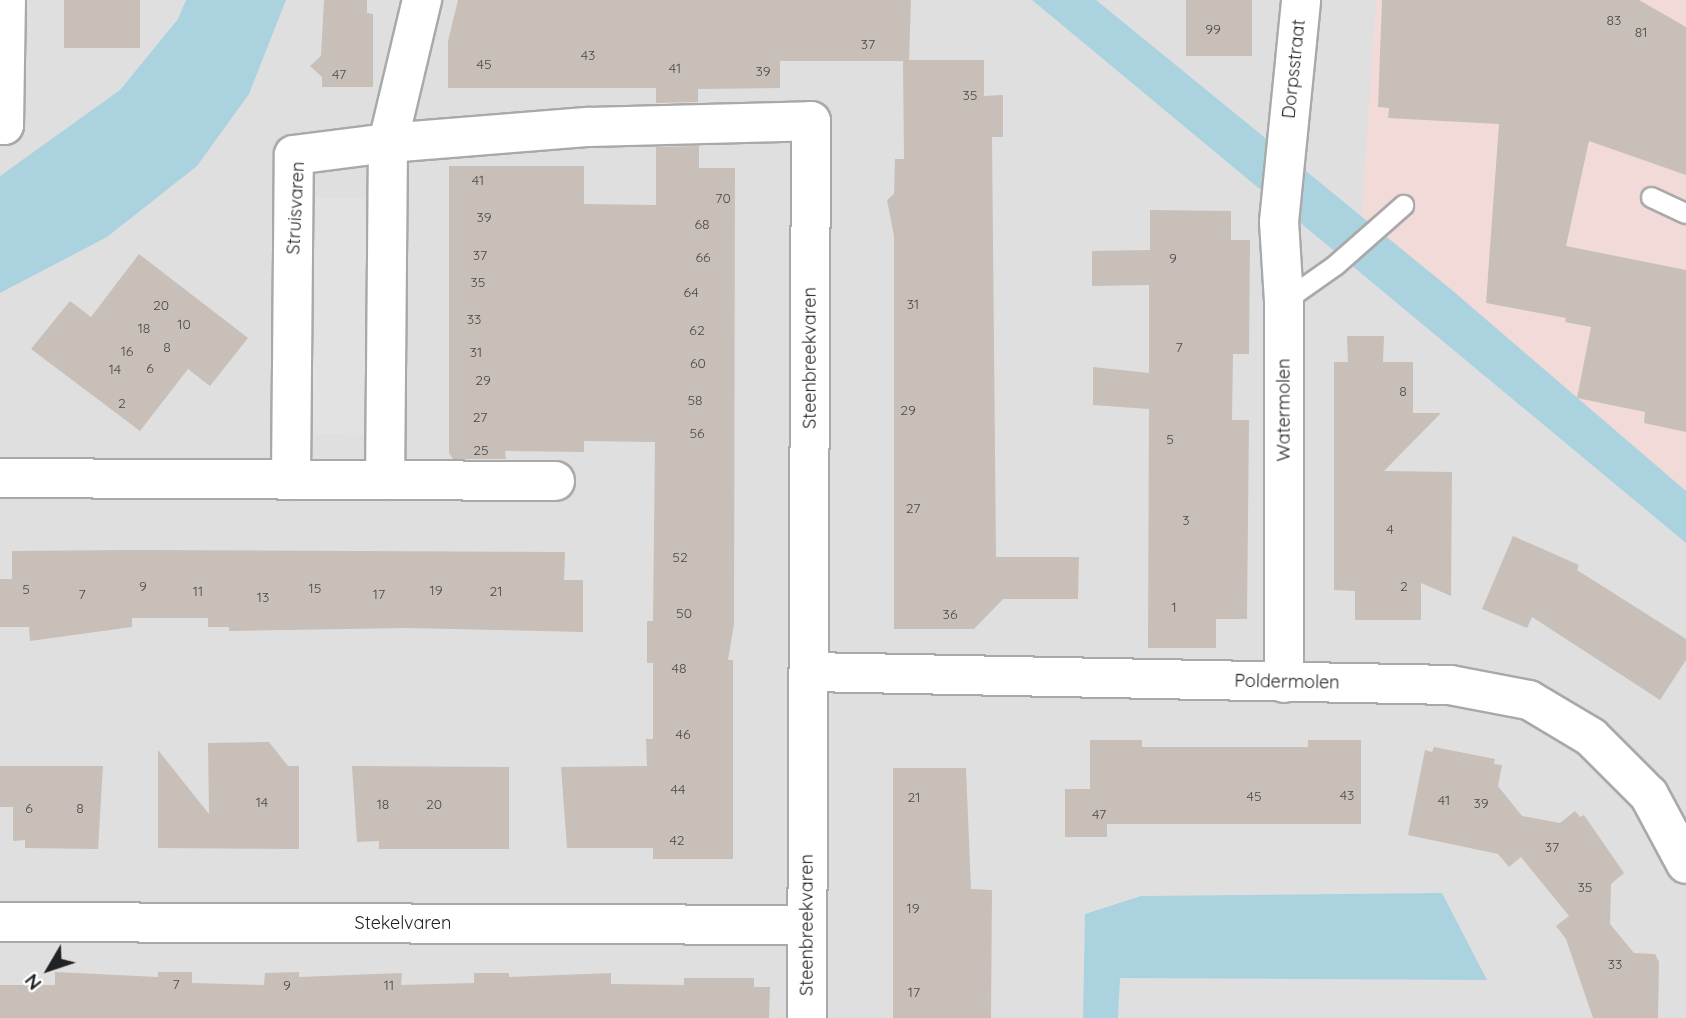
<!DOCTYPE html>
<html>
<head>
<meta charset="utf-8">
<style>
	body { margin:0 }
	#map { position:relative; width:1686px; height:1018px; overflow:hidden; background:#f2efe9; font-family:Quicksand,sans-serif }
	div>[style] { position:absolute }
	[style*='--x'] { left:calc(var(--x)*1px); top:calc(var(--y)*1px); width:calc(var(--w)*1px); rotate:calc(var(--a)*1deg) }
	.residential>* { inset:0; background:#e0dfdf; transform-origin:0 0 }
	.commercial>* { inset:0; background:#f2dad9 }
	.parking>* { inset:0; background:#e2e2e2; transform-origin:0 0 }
	.water>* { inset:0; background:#aad3df }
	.building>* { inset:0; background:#c7bfb8; transform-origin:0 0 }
	.roads { filter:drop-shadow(2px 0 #a9a9a9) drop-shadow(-2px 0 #a9a9a9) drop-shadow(0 2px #a9a9a9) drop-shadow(0 -2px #a9a9a9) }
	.lane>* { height:19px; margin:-9.5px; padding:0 9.5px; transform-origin:9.5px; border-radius:9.5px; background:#fff }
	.street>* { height:38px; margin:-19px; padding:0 19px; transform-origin:19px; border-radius:19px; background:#fff }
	span { translate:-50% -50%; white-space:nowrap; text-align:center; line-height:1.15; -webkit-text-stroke:7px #fff; paint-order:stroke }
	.number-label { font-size:14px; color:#4b4948 }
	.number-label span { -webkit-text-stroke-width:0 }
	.street-label { font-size:18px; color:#222 }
	.north { position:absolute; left:14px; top:934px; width:70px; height:70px; -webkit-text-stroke:5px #fff; paint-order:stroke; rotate:231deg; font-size:19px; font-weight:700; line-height:28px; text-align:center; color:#222 }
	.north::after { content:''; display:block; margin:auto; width:24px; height:32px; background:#222; clip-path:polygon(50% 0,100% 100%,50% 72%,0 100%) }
</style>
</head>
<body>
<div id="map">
	<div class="residential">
		<div style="left:0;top:0;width:1686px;height:1018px"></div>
	</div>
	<div class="commercial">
		<div style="clip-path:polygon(1376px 0,1686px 0,1686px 495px,1361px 229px)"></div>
	</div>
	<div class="parking">
		<div style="left:305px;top:197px;width:64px;height:237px;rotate:1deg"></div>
	</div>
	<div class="water">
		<div style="clip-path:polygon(186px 0,286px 0,249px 94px,197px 166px,107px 237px,0 293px,0 176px,120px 90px,178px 19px)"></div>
		<div style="clip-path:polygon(1032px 0,1096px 0,1453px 291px,1686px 491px,1686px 543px)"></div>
		<div style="clip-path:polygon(1442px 893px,1487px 980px,1120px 978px,1118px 1018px,1083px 1018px,1085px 914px,1141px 896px)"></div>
	</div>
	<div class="building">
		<div style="left:64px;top:0;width:76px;height:48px"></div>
		<div style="clip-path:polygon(324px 0,367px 0,367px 13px,373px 14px,373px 87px,322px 87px,322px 77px,310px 66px,321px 56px)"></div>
		<div style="clip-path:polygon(458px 0,911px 0,909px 60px,984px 60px,984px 96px,1003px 95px,1003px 137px,992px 137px,996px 557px,1079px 557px,1078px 599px,1003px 599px,974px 629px,894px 629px,894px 236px,887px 200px,894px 194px,895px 159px,904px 159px,903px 61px,780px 61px,780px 88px,698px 89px,698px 102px,656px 103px,656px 88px,448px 88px,448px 41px)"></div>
		<div style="left:1186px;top:0;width:66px;height:56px"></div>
		<div style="clip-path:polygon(1382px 0,1639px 0,1686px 27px,1686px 175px,1589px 141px,1566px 246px,1686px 270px,1686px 432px,1644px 423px,1645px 412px,1577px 398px,1591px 327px,1565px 322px,1566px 318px,1486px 303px,1499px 124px,1388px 118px,1389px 108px,1378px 107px)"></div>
		<div style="clip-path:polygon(699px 146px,699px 168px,735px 168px,734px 624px,728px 660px,733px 660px,733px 859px,653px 859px,653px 848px,567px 848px,561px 767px,647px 766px,646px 739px,653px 739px,653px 663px,647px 663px,647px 621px,653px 621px,655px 442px,584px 441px,584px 452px,505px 451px,506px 459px,453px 459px,449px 453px,449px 166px,584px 166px,584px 204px,656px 205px,656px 147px)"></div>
		<div style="clip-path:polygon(1150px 210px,1231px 211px,1231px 240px,1250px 240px,1249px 354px,1233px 354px,1232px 420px,1249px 420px,1247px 619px,1216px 619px,1216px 648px,1148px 648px,1149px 409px,1093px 405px,1093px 367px,1149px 373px,1149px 285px,1092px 286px,1092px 251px,1150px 250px)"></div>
		<div style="clip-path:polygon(139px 254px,248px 338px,210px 386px,188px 369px,140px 431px,31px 349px,70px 301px,91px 317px)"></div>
		<div style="clip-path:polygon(1347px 336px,1384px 336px,1383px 362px,1413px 362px,1413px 413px,1441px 413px,1384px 471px,1452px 472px,1451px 596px,1421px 583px,1421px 620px,1355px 620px,1355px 591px,1334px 590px,1334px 362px,1348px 362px)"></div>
		<div style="clip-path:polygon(1513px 536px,1579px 565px,1577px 570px,1686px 639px,1686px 660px,1660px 700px,1532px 617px,1527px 628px,1482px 609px)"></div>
		<div style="clip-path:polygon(132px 550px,565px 552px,564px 580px,583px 580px,583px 632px,406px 628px,229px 631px,229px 627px,208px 627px,208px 618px,132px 618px,132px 627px,30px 641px,29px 627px,0 627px,0 579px,12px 579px,12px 551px)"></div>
		<div style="clip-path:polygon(1090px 740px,1142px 740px,1142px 747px,1308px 747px,1308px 740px,1361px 740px,1361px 824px,1107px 824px,1107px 837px,1065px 837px,1065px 789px,1090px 789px)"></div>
		<div style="clip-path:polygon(269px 742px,288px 766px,299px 766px,299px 849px,158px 848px,158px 750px,209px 814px,208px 743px)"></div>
		<div style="clip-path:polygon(1434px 747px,1495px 759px,1494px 764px,1502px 765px,1498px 786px,1522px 816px,1560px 823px,1575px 811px,1580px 817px,1584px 815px,1624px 873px,1611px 884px,1610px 924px,1634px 953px,1655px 954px,1659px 962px,1658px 1018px,1593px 1018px,1566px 939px,1556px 926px,1569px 916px,1521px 857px,1509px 867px,1498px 854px,1408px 835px,1425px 750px,1432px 752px)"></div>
		<div style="clip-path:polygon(0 766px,103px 766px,98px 849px,25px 848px,25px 840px,13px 841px,13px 807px,0 807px)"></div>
		<div style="clip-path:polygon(352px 766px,509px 767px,509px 849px,379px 849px,379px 841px,357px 842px)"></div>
		<div style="clip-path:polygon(893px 768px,966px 768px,971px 889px,992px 890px,991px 1018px,893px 1018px)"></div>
		<div style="clip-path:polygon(55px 972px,158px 977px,158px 972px,192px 972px,192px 983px,264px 985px,265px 973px,299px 972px,299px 977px,402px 973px,401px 985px,474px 983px,474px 973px,509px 973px,509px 977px,611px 973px,611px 984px,684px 985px,684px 978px,754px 978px,754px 987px,770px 987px,769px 1018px,0 1018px,0 985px,55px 985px)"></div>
	</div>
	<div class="roads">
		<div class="lane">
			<div style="--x:1651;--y:197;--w:38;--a:25"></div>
			<div style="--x:1284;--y:301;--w:62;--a:-35.2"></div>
			<div style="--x:1335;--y:265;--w:91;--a:-41.4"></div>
		</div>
		<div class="street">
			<div style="--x:422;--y:0;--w:147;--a:103.4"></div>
			<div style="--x:388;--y:143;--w:202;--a:-4.6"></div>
			<div style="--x:589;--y:127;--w:222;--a:-1.5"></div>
			<div style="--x:811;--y:121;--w:897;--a:90.26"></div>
			<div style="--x:0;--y:125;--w:4;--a:0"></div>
			<div style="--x:4;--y:125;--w:125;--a:-89.1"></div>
			<div style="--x:0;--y:478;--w:555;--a:0.31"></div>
			<div style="--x:291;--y:480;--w:325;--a:-89.5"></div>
			<div style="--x:294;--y:155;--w:95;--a:-7.3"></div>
			<div style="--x:388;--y:143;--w:337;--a:90.5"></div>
			<div style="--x:810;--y:672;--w:640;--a:1.16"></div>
			<div style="--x:1450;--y:685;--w:80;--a:10.8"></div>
			<div style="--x:1529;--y:700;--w:72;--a:30.8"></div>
			<div style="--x:1591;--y:737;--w:82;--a:45"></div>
			<div style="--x:1649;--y:795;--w:78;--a:61.8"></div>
			<div style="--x:1284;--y:683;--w:382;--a:-90"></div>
			<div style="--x:1284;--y:301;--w:79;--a:-93.6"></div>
			<div style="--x:1279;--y:222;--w:223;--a:-84.3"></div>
			<div style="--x:0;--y:922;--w:807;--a:0.21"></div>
		</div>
	</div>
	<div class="number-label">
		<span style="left:1614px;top:20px">83</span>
		<span style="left:1213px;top:29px">99</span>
		<span style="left:1641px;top:32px">81</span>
		<span style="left:868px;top:44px">37</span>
		<span style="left:588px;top:55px">43</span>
		<span style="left:484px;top:64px">45</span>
		<span style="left:675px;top:68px">41</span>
		<span style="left:763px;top:71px">39</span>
		<span style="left:339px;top:74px">47</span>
		<span style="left:970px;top:95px">35</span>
		<span style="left:478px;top:180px">41</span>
		<span style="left:723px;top:198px">70</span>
		<span style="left:484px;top:217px">39</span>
		<span style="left:702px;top:224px">68</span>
		<span style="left:480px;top:255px">37</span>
		<span style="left:703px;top:257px">66</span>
		<span style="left:1173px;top:258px">9</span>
		<span style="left:478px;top:282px">35</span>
		<span style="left:691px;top:292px">64</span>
		<span style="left:913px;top:304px">31</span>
		<span style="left:161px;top:305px">20</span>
		<span style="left:474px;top:319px">33</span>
		<span style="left:184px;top:324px">10</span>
		<span style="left:144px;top:328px">18</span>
		<span style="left:697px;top:330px">62</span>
		<span style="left:167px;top:347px">8</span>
		<span style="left:1179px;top:347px">7</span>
		<span style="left:127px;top:351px">16</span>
		<span style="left:476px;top:352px">31</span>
		<span style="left:698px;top:363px">60</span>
		<span style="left:150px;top:368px">6</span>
		<span style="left:115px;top:369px">14</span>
		<span style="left:483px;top:380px">29</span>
		<span style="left:1403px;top:391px">8</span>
		<span style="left:695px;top:400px">58</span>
		<span style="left:122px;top:403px">2</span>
		<span style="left:908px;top:410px">29</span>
		<span style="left:480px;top:417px">27</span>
		<span style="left:697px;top:433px">56</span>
		<span style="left:1170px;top:439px">5</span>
		<span style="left:481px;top:450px">25</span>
		<span style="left:913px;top:508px">27</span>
		<span style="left:1186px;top:520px">3</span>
		<span style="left:1390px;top:529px">4</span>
		<span style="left:680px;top:557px">52</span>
		<span style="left:143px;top:586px">9</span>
		<span style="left:1404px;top:586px">2</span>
		<span style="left:315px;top:588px">15</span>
		<span style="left:26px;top:589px">5</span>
		<span style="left:436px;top:590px">19</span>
		<span style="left:198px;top:591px">11</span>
		<span style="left:496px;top:591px">21</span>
		<span style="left:82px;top:594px">7</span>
		<span style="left:379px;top:594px">17</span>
		<span style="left:263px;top:597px">13</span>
		<span style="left:1174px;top:607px">1</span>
		<span style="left:684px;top:613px">50</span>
		<span style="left:950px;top:614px">36</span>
		<span style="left:679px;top:668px">48</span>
		<span style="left:683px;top:734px">46</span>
		<span style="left:678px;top:789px">44</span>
		<span style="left:1347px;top:795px">43</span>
		<span style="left:1254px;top:796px">45</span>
		<span style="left:914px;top:797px">21</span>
		<span style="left:1444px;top:800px">41</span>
		<span style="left:262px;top:802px">14</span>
		<span style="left:1481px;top:803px">39</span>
		<span style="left:383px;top:804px">18</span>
		<span style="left:434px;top:804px">20</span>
		<span style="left:29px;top:808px">6</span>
		<span style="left:80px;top:808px">8</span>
		<span style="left:1099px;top:814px">47</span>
		<span style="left:677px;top:840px">42</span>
		<span style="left:1552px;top:847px">37</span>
		<span style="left:1585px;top:887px">35</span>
		<span style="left:913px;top:908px">19</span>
		<span style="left:1615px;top:964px">33</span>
		<span style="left:176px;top:984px">7</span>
		<span style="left:287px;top:985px">9</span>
		<span style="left:389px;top:985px">11</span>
		<span style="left:914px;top:992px">17</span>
	</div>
	<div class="street-label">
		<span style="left:1294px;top:69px;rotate:-84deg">Dorpsstraat</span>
		<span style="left:296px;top:208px;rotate:-87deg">Struisvaren</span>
		<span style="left:810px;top:358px;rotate:-90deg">Steenbreekvaren</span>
		<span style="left:1284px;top:410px;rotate:-90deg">Watermolen</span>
		<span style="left:1287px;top:682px;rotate:1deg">Poldermolen</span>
		<span style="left:403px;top:923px">Stekelvaren</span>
		<span style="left:807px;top:925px;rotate:-90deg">Steenbreekvaren</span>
	</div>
	<div class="north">N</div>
</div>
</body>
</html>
